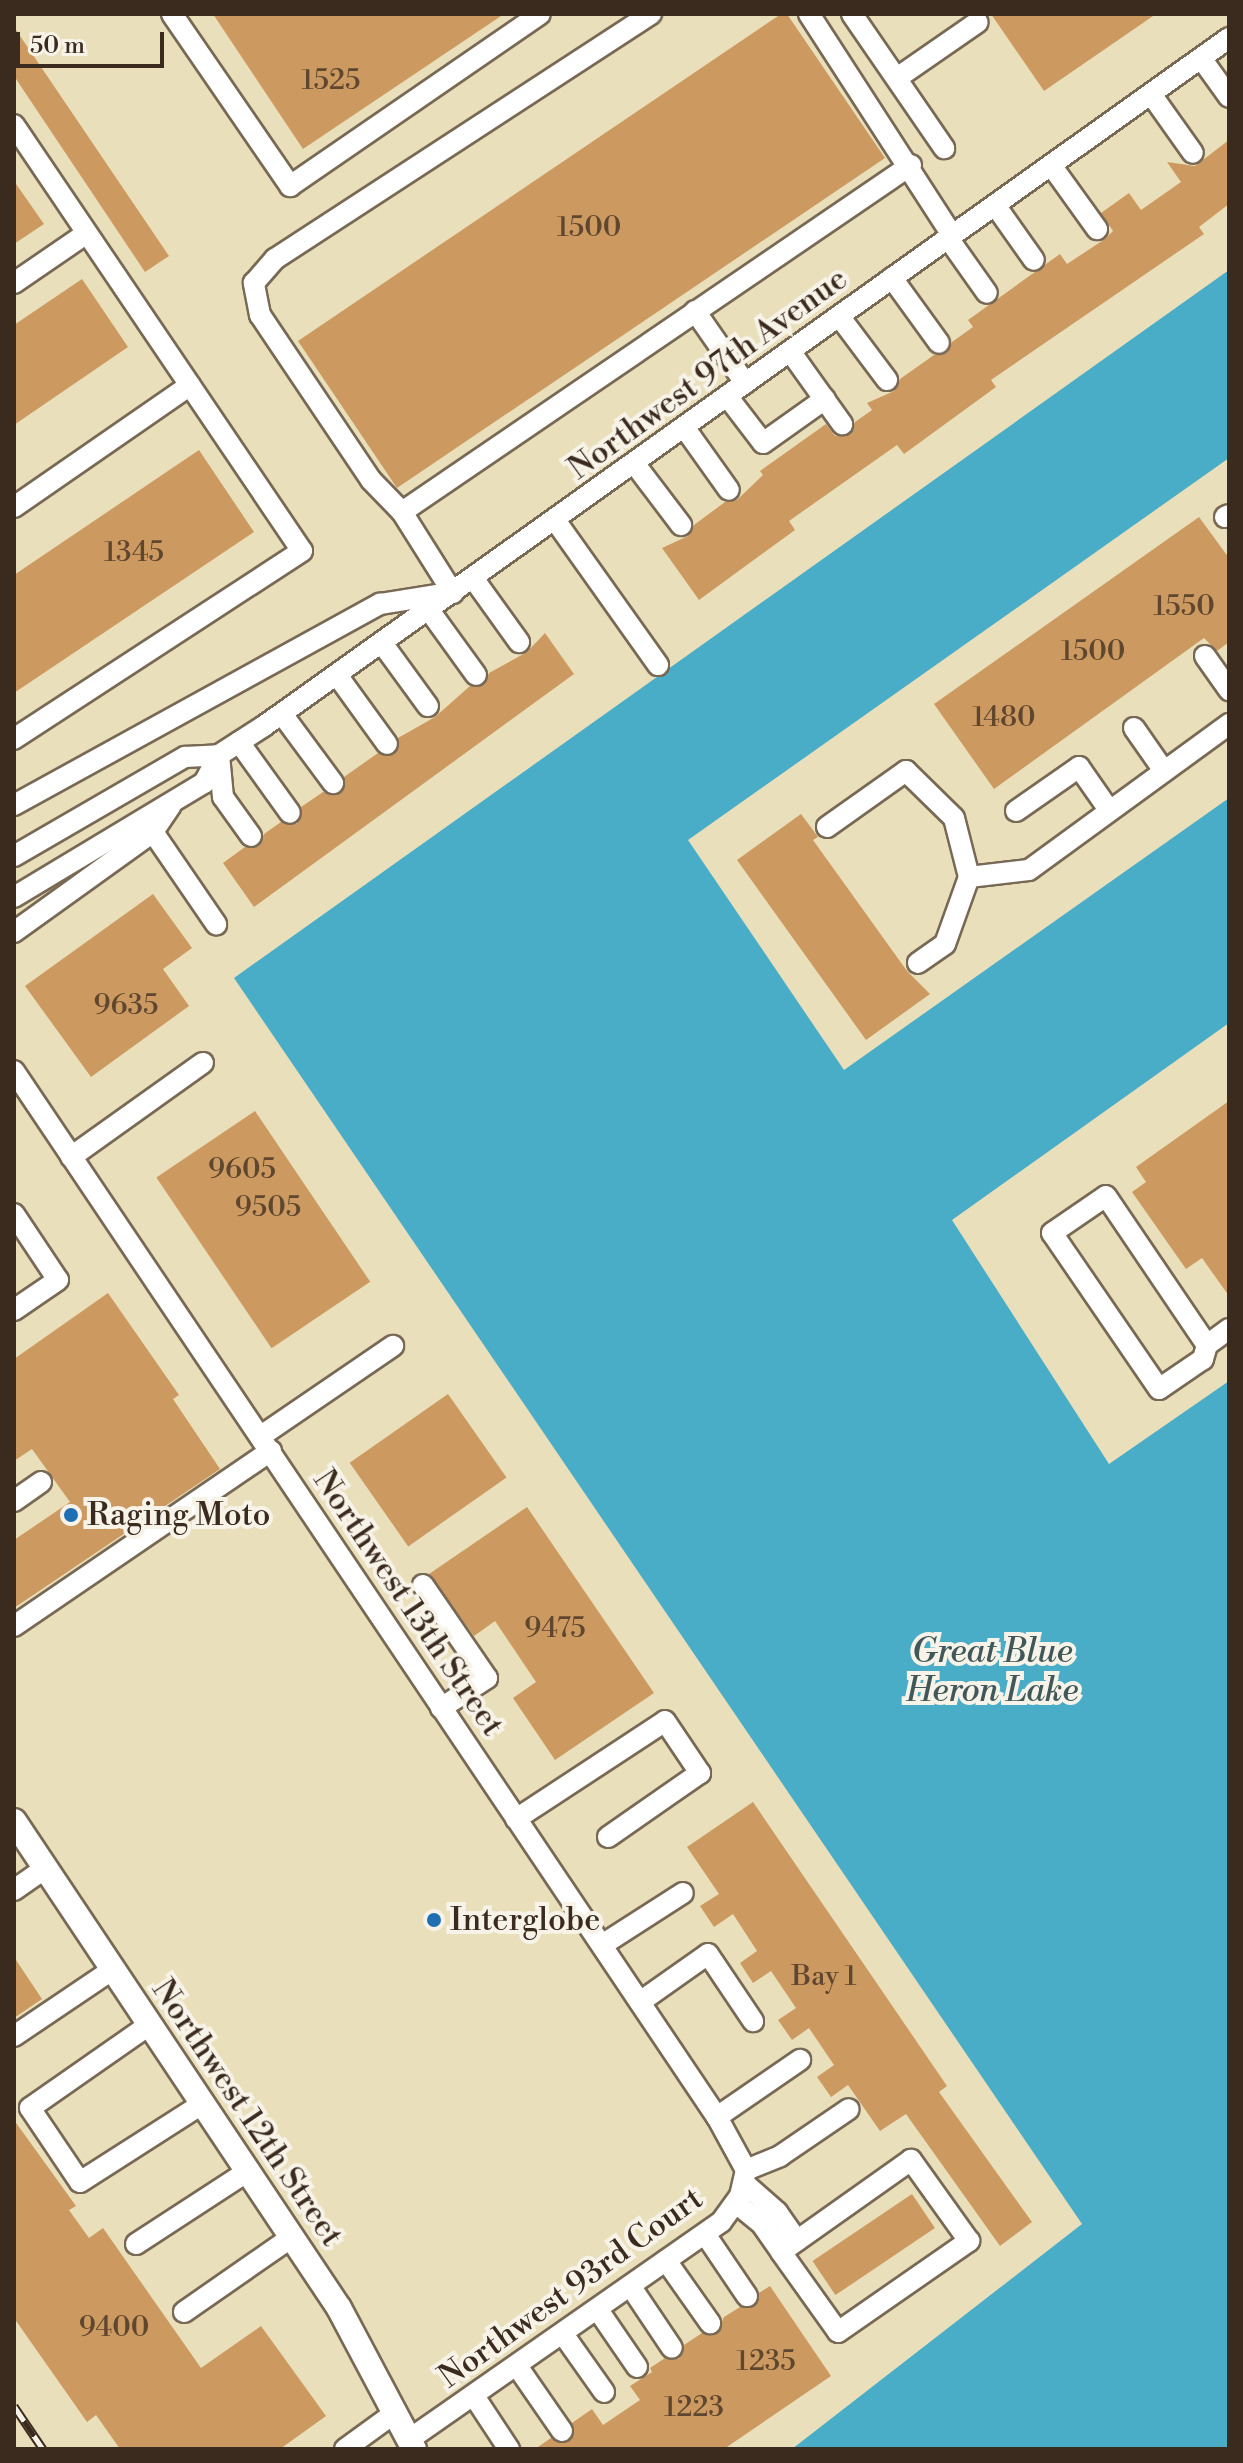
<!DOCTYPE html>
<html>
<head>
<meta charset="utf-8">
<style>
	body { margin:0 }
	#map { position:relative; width:1243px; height:2463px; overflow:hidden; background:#eadfbb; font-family:"Libre Bodoni",serif }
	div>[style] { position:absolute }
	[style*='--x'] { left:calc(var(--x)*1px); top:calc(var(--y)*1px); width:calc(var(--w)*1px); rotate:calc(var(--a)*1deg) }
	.water>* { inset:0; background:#49adc8 }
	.building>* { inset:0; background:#cc9a61; transform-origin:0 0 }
	.roads { filter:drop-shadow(2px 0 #786955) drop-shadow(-2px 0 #786955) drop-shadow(0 2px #786955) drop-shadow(0 -2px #786955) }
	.minor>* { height:20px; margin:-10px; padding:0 10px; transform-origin:10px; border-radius:10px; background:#fff }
	.major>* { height:24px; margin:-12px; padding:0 12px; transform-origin:12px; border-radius:12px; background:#fff }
	.rail>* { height:9px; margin-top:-4.5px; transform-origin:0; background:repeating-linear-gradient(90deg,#f7f3e8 0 18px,#3b2a1e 0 36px); box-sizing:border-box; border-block:2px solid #3b2a1e }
	.dots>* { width:22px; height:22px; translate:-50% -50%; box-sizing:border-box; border:4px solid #f7f3e8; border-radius:50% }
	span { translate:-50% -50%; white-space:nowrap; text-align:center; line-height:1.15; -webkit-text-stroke:8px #f7f3e8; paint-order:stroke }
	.number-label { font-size:28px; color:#5f462f }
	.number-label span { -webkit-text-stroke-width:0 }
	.street-label { font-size:32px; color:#3b2a1e }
	.poi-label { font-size:32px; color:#3b2a1e }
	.left { translate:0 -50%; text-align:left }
	.water-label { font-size:34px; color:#40585a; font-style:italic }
	.frame { position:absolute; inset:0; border:16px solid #3b2a1e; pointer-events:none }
	.scale { position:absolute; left:16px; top:32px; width:148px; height:36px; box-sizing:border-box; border:4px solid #3b2a1e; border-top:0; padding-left:10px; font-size:24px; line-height:28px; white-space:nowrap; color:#3b2a1e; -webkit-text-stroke:6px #f7f3e8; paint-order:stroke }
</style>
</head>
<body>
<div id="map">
	<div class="water">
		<div style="clip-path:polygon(1229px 270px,1229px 458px,688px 840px,844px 1070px,1229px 798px,1229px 1023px,952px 1220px,1109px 1464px,1229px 1381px,1229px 2449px,792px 2449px,1082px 2224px,234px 978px)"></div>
	</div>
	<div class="building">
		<div style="clip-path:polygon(213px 14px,504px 14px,303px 149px)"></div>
		<div style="clip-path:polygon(781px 14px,787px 14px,885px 158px,397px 488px,298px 341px)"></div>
		<div style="clip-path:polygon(991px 14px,1156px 14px,1044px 91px)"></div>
		<div style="clip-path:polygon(14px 27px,169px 256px,145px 272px,14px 76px)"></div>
		<div style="clip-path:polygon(1229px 140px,1229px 204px,1199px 227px,1204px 234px,991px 380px,996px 387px,904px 454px,897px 445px,789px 521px,795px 530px,699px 600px,662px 548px,688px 536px,694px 525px,725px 502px,737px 500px,763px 475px,760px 471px,826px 424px,835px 436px,850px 434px,855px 422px,872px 410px,867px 403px,894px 391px,900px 379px,934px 355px,947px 353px,952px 342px,973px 327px,968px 320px,1060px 254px,1067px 264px,1105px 239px,1113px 231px,1101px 213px,1129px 193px,1141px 210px,1181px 182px,1167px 162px,1195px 166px)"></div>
		<div style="clip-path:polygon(14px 181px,44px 224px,14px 244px)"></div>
		<div style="clip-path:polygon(82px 279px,128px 347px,14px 425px,14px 325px)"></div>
		<div style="clip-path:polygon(199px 450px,254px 532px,14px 693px,14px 575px)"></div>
		<div style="clip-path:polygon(1199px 517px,1229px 558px,1229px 642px,1217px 651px,1204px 638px,994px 789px,934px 704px)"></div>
		<div style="clip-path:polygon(545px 633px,574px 674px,254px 907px,223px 863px,245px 847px,258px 847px,264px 834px,281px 822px,297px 824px,301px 807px,323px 792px,340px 794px,344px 777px,378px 753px,394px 755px,398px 738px,435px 717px,470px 686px,484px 685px,489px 673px,527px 652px)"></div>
		<div style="clip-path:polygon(801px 814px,818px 837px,813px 840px,907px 971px,930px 994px,866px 1040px,737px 860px)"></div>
		<div style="clip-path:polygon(153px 894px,192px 948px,163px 969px,189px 1006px,91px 1077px,25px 986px)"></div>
		<div style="clip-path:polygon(1229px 1101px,1229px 1296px,1202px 1258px,1186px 1269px,1132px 1192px,1146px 1182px,1136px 1167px)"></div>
		<div style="left:255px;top:1111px;width:206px;height:119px;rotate:56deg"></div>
		<div style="clip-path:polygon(108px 1293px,179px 1395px,173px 1399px,220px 1469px,14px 1608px,14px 1540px,70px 1502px,32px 1449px,14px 1461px,14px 1359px)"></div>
		<div style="left:448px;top:1394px;width:102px;height:120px;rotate:55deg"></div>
		<div style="clip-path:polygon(527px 1507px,654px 1693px,555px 1760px,513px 1698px,536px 1682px,495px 1621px,474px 1636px,429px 1574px)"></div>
		<div style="clip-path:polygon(753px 1802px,947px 2086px,939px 2092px,1032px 2222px,1000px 2246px,906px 2114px,880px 2131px,848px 2085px,831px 2097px,817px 2077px,834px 2065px,809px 2028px,792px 2040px,778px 2020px,796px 2008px,771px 1971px,753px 1983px,740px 1963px,757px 1951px,733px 1914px,714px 1927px,700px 1906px,719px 1894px,687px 1847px)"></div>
		<div style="clip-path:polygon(14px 1957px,42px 1999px,14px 2018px)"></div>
		<div style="clip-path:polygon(14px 2120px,76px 2206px,69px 2210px,89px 2238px,103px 2228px,201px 2368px,261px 2326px,326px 2416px,280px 2449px,120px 2449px,96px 2415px,87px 2422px,14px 2318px)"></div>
		<div style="left:912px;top:2194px;width:41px;height:120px;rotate:56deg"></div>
		<div style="clip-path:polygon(770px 2286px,831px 2376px,724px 2449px,535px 2449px,551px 2438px,570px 2441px,572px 2423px,592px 2409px,603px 2425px,640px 2400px,630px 2386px,652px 2372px,650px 2368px,665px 2358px,679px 2359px,684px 2345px,702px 2333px,717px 2334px,724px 2317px,740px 2307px,755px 2306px,759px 2293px)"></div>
	</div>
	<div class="roads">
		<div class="minor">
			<div style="--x:172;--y:14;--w:209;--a:55.5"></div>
			<div style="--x:290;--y:186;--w:303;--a:-34.5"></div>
			<div style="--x:809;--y:14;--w:263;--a:57.1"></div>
			<div style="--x:852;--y:14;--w:163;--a:55.5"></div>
			<div style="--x:1201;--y:58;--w:48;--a:54.3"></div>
			<div style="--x:897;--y:78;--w:98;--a:-34.7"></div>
			<div style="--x:1151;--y:94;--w:72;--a:54.6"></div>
			<div style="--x:14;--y:125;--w:514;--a:55.94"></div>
			<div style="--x:302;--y:551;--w:344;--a:146.9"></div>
			<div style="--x:1051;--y:165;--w:79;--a:54.3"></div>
			<div style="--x:995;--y:205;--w:67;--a:54.7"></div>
			<div style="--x:948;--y:238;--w:67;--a:54.7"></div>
			<div style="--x:892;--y:278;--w:80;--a:54.1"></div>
			<div style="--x:14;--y:283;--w:88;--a:-34.4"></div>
			<div style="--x:695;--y:311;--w:88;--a:55.2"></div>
			<div style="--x:839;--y:316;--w:80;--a:53.1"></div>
			<div style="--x:790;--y:351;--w:90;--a:54.5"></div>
			<div style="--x:727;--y:396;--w:59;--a:52.5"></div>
			<div style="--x:763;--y:443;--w:76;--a:-35.4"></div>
			<div style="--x:684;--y:427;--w:77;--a:54.5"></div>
			<div style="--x:634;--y:463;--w:78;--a:52.8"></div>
			<div style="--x:14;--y:507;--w:214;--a:-34.7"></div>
			<div style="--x:402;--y:512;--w:616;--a:-34.28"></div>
			<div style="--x:1225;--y:517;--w:4;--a:-27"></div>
			<div style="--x:555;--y:520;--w:178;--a:54.6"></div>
			<div style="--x:473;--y:578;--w:79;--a:54.3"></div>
			<div style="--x:453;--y:593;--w:96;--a:-122.2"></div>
			<div style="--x:402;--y:512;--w:45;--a:-134.1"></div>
			<div style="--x:371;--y:480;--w:199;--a:-123.9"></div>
			<div style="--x:260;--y:315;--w:33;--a:-101"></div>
			<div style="--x:254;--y:283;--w:32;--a:-49"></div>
			<div style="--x:275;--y:259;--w:449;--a:-33.1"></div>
			<div style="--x:429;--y:610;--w:80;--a:54.1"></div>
			<div style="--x:382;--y:643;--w:78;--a:53.9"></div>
			<div style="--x:1205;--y:656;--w:42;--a:54.8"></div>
			<div style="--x:337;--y:675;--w:85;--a:54.1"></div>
			<div style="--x:282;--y:714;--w:86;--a:53.5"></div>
			<div style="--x:1134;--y:728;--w:52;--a:55.1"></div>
			<div style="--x:239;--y:742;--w:87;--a:54.3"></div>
			<div style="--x:219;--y:755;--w:42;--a:84.6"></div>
			<div style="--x:223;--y:797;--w:48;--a:54.3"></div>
			<div style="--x:14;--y:805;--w:418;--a:-28.8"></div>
			<div style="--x:380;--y:604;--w:70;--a:-9.1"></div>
			<div style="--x:1016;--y:811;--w:77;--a:-34.9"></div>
			<div style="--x:1079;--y:767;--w:52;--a:55.1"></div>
			<div style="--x:827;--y:827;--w:97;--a:-35.3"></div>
			<div style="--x:906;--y:771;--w:67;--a:44.4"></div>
			<div style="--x:954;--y:818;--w:61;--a:75.7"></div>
			<div style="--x:969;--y:877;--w:71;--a:109.7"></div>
			<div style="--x:945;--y:944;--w:33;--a:145"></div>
			<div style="--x:153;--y:832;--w:112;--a:55.6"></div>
			<div style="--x:14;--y:856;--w:198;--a:-30.1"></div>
			<div style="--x:185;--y:757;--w:34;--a:-3"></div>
			<div style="--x:219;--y:755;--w:54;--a:-32.8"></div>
			<div style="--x:264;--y:726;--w:1185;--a:-35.49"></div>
			<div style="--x:969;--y:877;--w:60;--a:-6.7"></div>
			<div style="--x:1029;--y:870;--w:248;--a:-36.1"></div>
			<div style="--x:14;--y:897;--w:222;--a:-31"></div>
			<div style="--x:204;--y:783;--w:32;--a:-62"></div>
			<div style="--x:14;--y:932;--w:171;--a:-35.7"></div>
			<div style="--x:153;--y:832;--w:32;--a:-56"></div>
			<div style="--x:14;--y:1071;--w:1260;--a:56.1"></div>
			<div style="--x:717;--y:2117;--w:60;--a:61.3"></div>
			<div style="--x:746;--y:2170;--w:27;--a:103"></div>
			<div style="--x:740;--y:2196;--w:32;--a:126"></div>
			<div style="--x:721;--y:2222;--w:379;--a:145.1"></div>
			<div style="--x:71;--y:1157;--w:162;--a:-35.5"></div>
			<div style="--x:1106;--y:1196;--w:180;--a:55.9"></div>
			<div style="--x:1207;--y:1345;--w:15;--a:106"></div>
			<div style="--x:1203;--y:1359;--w:53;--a:145.7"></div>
			<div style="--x:1159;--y:1389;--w:189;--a:-124.4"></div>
			<div style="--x:1052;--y:1233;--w:65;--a:-34.4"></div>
			<div style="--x:14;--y:1214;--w:79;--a:56.3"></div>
			<div style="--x:58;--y:1280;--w:53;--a:145.7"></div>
			<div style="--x:1207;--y:1345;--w:27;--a:-36"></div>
			<div style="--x:261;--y:1436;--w:160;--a:-34.3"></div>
			<div style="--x:14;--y:1501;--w:33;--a:-35"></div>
			<div style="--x:423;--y:1585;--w:113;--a:55.5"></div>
			<div style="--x:487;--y:1678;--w:55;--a:146.9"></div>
			<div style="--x:14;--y:1626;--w:311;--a:-34.3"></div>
			<div style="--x:516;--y:1819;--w:178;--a:-33.3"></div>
			<div style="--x:665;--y:1721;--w:63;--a:56.1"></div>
			<div style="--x:700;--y:1773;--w:112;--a:145.2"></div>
			<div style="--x:14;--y:1890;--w:38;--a:-35"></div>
			<div style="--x:602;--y:1945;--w:96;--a:-32.7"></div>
			<div style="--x:640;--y:2002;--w:83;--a:-35.2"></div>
			<div style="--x:708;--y:1954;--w:81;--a:56.1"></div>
			<div style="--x:149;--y:2025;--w:145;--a:145.1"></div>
			<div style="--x:30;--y:2108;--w:89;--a:56"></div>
			<div style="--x:80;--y:2182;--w:145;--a:-32.6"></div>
			<div style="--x:14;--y:2036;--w:118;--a:-34"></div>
			<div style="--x:717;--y:2117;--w:101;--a:-34.5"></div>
			<div style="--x:746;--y:2170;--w:37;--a:-22"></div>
			<div style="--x:780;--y:2156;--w:83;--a:-34.3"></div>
			<div style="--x:744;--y:2183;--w:44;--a:41.3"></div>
			<div style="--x:777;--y:2212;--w:35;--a:55"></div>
			<div style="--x:736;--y:2203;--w:32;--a:39"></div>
			<div style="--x:761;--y:2223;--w:35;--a:55"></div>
			<div style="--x:781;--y:2252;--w:98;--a:54.5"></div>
			<div style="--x:838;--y:2332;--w:160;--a:-34.8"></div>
			<div style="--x:969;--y:2241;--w:100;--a:-125.6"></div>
			<div style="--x:911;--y:2160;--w:159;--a:144.7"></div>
			<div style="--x:705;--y:2234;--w:75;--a:55.9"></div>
			<div style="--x:136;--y:2244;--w:134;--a:-33.1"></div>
			<div style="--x:667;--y:2262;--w:75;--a:54.8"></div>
			<div style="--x:631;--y:2287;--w:73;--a:56.1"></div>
			<div style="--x:598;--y:2310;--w:69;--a:55.6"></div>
			<div style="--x:184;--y:2312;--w:131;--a:-34.8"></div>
			<div style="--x:563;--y:2334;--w:71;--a:54.7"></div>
			<div style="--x:517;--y:2366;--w:79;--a:55.3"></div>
			<div style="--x:474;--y:2396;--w:64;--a:56.6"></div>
			<div style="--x:345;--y:2449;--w:63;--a:-36"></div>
		</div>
		<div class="major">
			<div style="--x:14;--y:1821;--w:585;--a:56.28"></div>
			<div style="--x:339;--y:2308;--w:160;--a:62"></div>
		</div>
	</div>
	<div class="rail">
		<div style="--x:14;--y:2406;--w:52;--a:56"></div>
	</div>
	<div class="dots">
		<div style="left:71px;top:1515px;background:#1f6fb2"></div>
		<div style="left:434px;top:1920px;background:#1f6fb2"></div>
	</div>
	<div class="number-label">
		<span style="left:331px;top:81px">1525</span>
		<span style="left:589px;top:228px">1500</span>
		<span style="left:134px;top:553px">1345</span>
		<span style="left:1184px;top:607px">1550</span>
		<span style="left:1093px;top:652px">1500</span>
		<span style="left:1004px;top:718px">1480</span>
		<span style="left:126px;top:1006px">9635</span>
		<span style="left:242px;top:1170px">9605</span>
		<span style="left:268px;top:1208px">9505</span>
		<span style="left:555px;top:1629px">9475</span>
		<span style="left:824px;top:1977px">Bay 1</span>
		<span style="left:114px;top:2328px">9400</span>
		<span style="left:766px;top:2362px">1235</span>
		<span style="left:694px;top:2408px">1223</span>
	</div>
	<div class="street-label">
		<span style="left:708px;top:374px;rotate:-36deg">Northwest 97th Avenue</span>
		<span style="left:408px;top:1603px;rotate:56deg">Northwest 13th Street</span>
		<span style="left:247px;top:2113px;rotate:56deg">Northwest 12th Street</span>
		<span style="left:571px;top:2288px;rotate:-36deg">Northwest 93rd Court</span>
	</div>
	<div class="poi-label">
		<span class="left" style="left:87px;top:1515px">Raging Moto</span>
		<span class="left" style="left:450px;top:1920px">Interglobe</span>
	</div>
	<div class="water-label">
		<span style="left:992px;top:1672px">Great Blue<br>Heron Lake</span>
	</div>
	<div class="frame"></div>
	<div class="scale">50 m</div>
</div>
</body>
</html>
